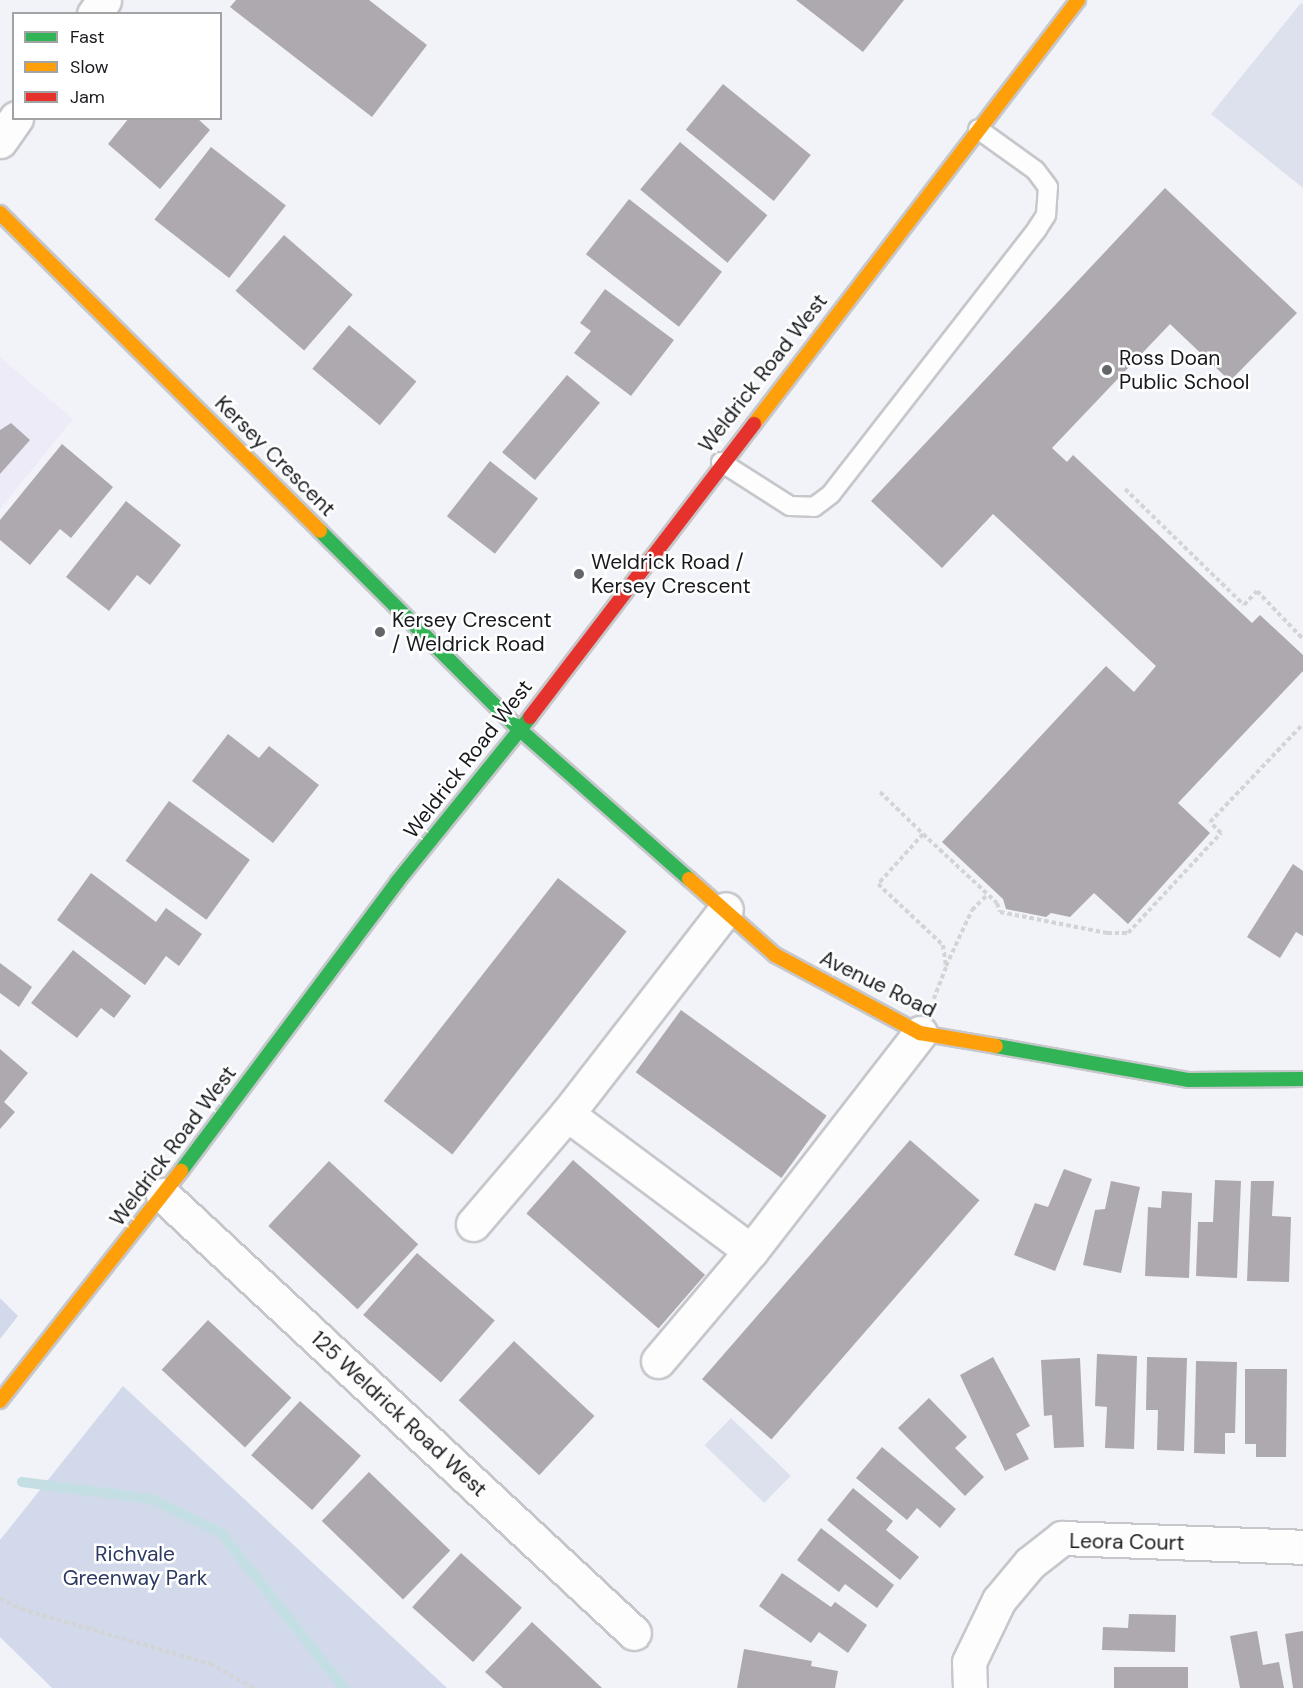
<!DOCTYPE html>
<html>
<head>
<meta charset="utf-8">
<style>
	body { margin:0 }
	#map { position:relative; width:1303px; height:1688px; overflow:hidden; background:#f1f3f8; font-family:"DM Sans",sans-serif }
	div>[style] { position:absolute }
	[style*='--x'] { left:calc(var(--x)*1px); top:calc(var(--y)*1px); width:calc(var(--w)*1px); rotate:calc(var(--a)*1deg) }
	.industrial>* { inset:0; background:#eeebf9 }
	.green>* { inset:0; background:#dce1ed; transform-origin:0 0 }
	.forest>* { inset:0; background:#d2d9ea }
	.stream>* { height:10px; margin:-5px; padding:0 5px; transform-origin:5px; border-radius:5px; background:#c4dfe4 }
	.building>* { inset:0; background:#aea9ae; transform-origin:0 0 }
	.path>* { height:4px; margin-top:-2px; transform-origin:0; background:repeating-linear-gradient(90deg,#d3d4d6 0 4.5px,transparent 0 7.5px) }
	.roads { filter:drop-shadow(2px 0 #c6c7cb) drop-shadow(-2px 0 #c6c7cb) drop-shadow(0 2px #c6c7cb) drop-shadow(0 -2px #c6c7cb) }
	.lane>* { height:18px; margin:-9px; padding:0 9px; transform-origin:9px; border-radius:9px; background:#fdfdfe }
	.street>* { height:33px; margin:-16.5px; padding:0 16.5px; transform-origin:16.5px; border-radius:16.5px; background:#fdfdfe }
	.fast>* { height:14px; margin:-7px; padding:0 7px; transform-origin:7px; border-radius:7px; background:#30b455 }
	.slow>* { height:14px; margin:-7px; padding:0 7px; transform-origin:7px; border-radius:7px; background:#ff9f0a }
	.jam>* { height:14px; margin:-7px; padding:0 7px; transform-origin:7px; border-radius:7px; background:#e5322d }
	.dots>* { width:16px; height:16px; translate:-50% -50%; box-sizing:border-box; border:3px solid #fff; border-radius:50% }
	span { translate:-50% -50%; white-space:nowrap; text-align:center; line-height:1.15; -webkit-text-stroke:5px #fff; paint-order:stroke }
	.poi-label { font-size:21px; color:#17191c }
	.left { translate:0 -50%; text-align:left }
	.street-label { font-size:21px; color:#17191c }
	.park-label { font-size:21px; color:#2c3a61 }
	.legend { position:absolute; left:12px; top:12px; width:210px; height:108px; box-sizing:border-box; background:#fff; border:2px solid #a2a3a4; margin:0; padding:8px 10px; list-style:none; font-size:18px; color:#17191c }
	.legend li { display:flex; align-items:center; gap:12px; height:30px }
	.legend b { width:30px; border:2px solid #a2a3a4 }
</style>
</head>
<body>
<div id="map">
	<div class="industrial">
		<div style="clip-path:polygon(0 357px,73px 419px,0 509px)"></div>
	</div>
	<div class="green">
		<div style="clip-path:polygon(1301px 3px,1303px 4px,1303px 188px,1211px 114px)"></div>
		<div style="left:731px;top:1418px;width:83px;height:38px;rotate:44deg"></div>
	</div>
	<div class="forest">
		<div style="clip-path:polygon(0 1298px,18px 1316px,0 1339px)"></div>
		<div style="clip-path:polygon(123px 1386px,447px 1688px,52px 1688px,0 1637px,0 1540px)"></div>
	</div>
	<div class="stream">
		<div style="--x:22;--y:1482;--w:131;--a:7.5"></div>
		<div style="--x:152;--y:1499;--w:77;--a:26.2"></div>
		<div style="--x:221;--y:1533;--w:198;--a:51.6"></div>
	</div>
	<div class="building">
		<div style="clip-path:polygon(236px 0,369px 0,427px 45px,372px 117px,230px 7px)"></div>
		<div style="clip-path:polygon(796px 0,904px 0,863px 52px)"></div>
		<div style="left:723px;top:84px;width:113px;height:59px;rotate:39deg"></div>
		<div style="clip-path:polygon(129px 118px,197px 118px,210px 130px,160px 189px,108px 144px)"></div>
		<div style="left:680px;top:142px;width:114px;height:62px;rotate:40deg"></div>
		<div style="left:211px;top:147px;width:95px;height:92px;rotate:38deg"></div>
		<div style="clip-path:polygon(1165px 188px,1297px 313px,1230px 381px,1170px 324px,1052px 448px,1067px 462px,1073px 455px,1252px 623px,1260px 615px,1303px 655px,1303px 671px,1178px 803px,1210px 833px,1128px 924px,1094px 893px,1070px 917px,1051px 913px,1046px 917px,1006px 909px,1003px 899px,942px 842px,1106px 666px,1134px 692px,1156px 666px,993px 514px,942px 568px,871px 501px)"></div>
		<div style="left:629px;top:199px;width:118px;height:70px;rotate:38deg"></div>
		<div style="left:284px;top:235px;width:91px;height:74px;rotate:41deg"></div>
		<div style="clip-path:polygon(605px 289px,674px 340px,631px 396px,574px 353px,591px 331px,580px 323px)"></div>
		<div style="left:349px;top:325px;width:88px;height:57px;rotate:40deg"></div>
		<div style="left:567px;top:375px;width:43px;height:101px;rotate:40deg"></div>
		<div style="clip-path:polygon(11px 423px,30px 440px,0 474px,0 430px)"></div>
		<div style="clip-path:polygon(62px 444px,113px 487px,71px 538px,60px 529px,30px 565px,0 540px,0 520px)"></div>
		<div style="left:490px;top:461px;width:61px;height:70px;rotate:38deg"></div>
		<div style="clip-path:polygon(126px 501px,181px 545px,150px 585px,137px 575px,109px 611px,66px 577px)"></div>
		<div style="clip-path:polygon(228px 734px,259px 758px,269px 746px,319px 785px,273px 843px,192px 781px)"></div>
		<div style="left:169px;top:801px;width:100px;height:74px;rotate:36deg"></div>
		<div style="clip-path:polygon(1293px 864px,1303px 871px,1303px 936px,1296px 932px,1280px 958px,1247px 937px)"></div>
		<div style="clip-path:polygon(91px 873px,156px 922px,166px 908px,202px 934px,179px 966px,166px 956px,145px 985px,57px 920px)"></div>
		<div style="left:558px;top:878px;width:87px;height:283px;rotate:38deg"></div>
		<div style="clip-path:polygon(73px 950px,131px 996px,114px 1018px,101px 1008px,77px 1038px,31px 1003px)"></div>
		<div style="clip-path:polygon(0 963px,32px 987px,19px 1007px,0 993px)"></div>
		<div style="left:681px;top:1010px;width:180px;height:77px;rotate:36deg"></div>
		<div style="clip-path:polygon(0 1049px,28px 1073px,4px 1102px,15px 1112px,0 1129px)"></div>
		<div style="left:910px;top:1140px;width:92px;height:317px;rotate:41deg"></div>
		<div style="left:573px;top:1160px;width:175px;height:71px;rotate:41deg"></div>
		<div style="left:329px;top:1161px;width:122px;height:89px;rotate:43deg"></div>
		<div style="clip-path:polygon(1064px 1169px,1092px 1179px,1055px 1271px,1014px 1255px,1035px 1203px,1048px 1207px)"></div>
		<div style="clip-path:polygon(1215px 1180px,1241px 1181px,1237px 1278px,1196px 1276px,1198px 1222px,1213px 1222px)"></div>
		<div style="clip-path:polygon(1111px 1181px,1140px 1187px,1121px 1273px,1083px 1265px,1095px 1210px,1105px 1209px)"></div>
		<div style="clip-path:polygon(1251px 1181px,1274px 1181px,1272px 1216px,1291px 1217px,1289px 1282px,1247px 1281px)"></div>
		<div style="clip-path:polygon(1162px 1191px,1192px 1193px,1189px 1278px,1145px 1276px,1148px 1207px,1161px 1208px)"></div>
		<div style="left:417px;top:1253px;width:103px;height:82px;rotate:41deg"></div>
		<div style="left:208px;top:1320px;width:114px;height:68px;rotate:43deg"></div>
		<div style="left:514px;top:1341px;width:110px;height:81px;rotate:43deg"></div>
		<div style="clip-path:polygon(1097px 1354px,1137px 1356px,1134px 1449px,1105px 1448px,1107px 1407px,1095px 1406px)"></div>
		<div style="clip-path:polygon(993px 1357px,1030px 1426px,1016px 1434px,1029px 1459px,1005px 1471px,960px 1375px)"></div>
		<div style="clip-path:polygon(1147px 1357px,1187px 1358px,1184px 1451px,1157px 1450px,1158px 1410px,1146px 1410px)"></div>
		<div style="clip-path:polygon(1080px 1358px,1084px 1447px,1054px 1448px,1052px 1415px,1044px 1416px,1041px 1360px)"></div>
		<div style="clip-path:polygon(1196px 1361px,1237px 1362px,1235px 1433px,1225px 1433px,1225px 1454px,1194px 1453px)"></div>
		<div style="clip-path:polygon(1245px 1369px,1287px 1369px,1286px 1457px,1256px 1457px,1256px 1444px,1245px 1444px)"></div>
		<div style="clip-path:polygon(929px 1398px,967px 1437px,955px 1448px,984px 1477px,965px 1496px,898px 1428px)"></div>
		<div style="left:300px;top:1401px;width:82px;height:73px;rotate:42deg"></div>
		<div style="clip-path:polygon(882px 1447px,956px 1509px,940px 1528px,917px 1508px,907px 1520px,856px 1478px)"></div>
		<div style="left:369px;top:1472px;width:113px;height:68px;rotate:44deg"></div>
		<div style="clip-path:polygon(853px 1488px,893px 1521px,886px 1530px,919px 1557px,900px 1580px,827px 1520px)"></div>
		<div style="clip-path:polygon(821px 1528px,894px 1585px,877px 1608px,845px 1584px,839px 1592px,797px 1560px)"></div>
		<div style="left:461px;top:1553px;width:82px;height:73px;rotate:42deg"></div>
		<div style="clip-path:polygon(782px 1573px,831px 1607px,835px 1602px,867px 1625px,848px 1653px,819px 1632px,811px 1643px,759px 1606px)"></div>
		<div style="clip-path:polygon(1129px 1614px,1176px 1615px,1175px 1652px,1102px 1650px,1103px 1627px,1128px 1628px)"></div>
		<div style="clip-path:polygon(532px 1622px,602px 1688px,503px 1688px,485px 1672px)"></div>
		<div style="clip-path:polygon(1257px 1631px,1263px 1665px,1279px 1662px,1284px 1688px,1240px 1688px,1230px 1636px)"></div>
		<div style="clip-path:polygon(1303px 1631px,1303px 1688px,1293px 1688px,1285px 1634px)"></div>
		<div style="clip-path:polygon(744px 1649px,812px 1661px,811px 1666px,838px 1671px,835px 1688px,737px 1688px)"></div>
		<div style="left:1188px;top:1667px;width:21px;height:74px;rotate:90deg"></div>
	</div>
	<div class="path">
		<div style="--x:1125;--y:489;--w:166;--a:44.3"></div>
		<div style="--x:1244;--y:605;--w:19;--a:-47"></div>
		<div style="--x:1257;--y:591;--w:66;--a:46.2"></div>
		<div style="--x:880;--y:792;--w:60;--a:44.3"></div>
		<div style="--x:923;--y:834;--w:67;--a:132"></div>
		<div style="--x:878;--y:884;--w:89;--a:43.2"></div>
		<div style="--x:943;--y:945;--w:22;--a:82"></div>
		<div style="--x:946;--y:967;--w:34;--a:111"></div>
		<div style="--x:923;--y:834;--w:101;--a:43"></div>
		<div style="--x:997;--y:903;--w:9;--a:72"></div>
		<div style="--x:1000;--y:912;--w:109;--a:11.1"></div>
		<div style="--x:1107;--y:933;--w:21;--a:0"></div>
		<div style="--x:1128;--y:933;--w:137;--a:-47.1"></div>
		<div style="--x:1221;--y:833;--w:16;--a:-135"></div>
		<div style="--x:1210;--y:822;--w:135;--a:-46.5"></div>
		<div style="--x:946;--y:966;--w:62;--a:-65.1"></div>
		<div style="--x:972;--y:910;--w:21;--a:-45"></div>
		<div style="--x:0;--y:1598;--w:24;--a:28"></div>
		<div style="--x:21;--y:1609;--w:197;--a:16.2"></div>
		<div style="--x:210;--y:1664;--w:50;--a:28.6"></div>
	</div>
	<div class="roads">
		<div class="lane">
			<div style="--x:721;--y:462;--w:82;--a:32.5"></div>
			<div style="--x:790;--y:506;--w:24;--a:2"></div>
			<div style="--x:814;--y:507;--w:21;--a:-37"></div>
			<div style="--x:831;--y:494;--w:336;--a:-52.1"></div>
			<div style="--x:1037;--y:229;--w:17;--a:-57"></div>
			<div style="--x:1046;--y:215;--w:28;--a:-86"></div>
			<div style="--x:1048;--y:187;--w:21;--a:-127"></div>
			<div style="--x:1035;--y:170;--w:70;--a:-144.3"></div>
		</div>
		<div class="street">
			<div style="--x:94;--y:14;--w:17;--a:-54"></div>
			<div style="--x:0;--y:141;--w:28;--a:-55"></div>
			<div style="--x:567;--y:1114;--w:229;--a:36.7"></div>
			<div style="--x:163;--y:1195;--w:643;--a:42.92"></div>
			<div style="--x:473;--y:1224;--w:145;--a:-49.5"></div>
			<div style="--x:567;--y:1114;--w:259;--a:-52.2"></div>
			<div style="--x:658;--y:1361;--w:144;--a:-49.8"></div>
			<div style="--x:751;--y:1251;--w:276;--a:-52.2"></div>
			<div style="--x:970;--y:1688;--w:26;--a:-92"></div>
			<div style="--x:969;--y:1662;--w:69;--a:-64.2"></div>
			<div style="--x:999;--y:1600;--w:48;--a:-50"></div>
			<div style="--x:1030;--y:1563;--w:41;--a:-38"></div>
			<div style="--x:1062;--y:1538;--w:241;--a:2.1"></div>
		</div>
		<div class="fast">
			<div style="--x:320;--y:531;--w:282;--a:44.9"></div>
			<div style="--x:520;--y:730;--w:225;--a:41.4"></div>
			<div style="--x:996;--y:1046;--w:196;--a:10"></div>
			<div style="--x:1189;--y:1080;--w:114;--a:-0.5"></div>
			<div style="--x:181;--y:1171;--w:361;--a:-53.2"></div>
			<div style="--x:397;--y:882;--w:212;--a:-51.1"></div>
		</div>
		<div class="slow">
			<div style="--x:0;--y:213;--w:451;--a:44.8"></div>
			<div style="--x:754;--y:424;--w:534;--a:-52.61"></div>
			<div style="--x:689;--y:879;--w:115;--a:41.5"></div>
			<div style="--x:775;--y:955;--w:165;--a:28.3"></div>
			<div style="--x:920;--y:1033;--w:77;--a:9.7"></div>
			<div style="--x:0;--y:1401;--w:293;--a:-51.8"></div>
		</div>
		<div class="jam">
			<div style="--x:530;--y:717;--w:369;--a:-52.6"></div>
		</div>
	</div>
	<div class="dots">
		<div style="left:1107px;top:370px;background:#636569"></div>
		<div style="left:579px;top:574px;background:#636569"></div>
		<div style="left:380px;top:632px;background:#636569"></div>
	</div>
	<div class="poi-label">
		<span class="left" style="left:1119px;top:370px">Ross Doan<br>Public School</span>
		<span class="left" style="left:591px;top:574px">Weldrick Road /<br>Kersey Crescent</span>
		<span class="left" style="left:392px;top:632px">Kersey Crescent<br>/ Weldrick Road</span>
	</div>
	<div class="street-label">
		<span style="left:763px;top:373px;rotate:-52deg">Weldrick Road West</span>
		<span style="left:275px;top:456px;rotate:45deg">Kersey Crescent</span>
		<span style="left:468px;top:759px;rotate:-52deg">Weldrick Road West</span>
		<span style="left:878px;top:984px;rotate:26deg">Avenue Road</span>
		<span style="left:173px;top:1146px;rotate:-53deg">Weldrick Road West</span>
		<span style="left:399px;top:1414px;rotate:43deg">125 Weldrick Road West</span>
		<span style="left:1127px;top:1542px;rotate:1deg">Leora Court</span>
	</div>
	<div class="park-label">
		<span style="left:135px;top:1566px">Richvale<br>Greenway Park</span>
	</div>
	<ul class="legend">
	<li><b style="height:8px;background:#30b455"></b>Fast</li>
	<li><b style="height:8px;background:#ff9f0a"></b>Slow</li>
	<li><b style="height:8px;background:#e5322d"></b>Jam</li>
	</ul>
</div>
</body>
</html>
